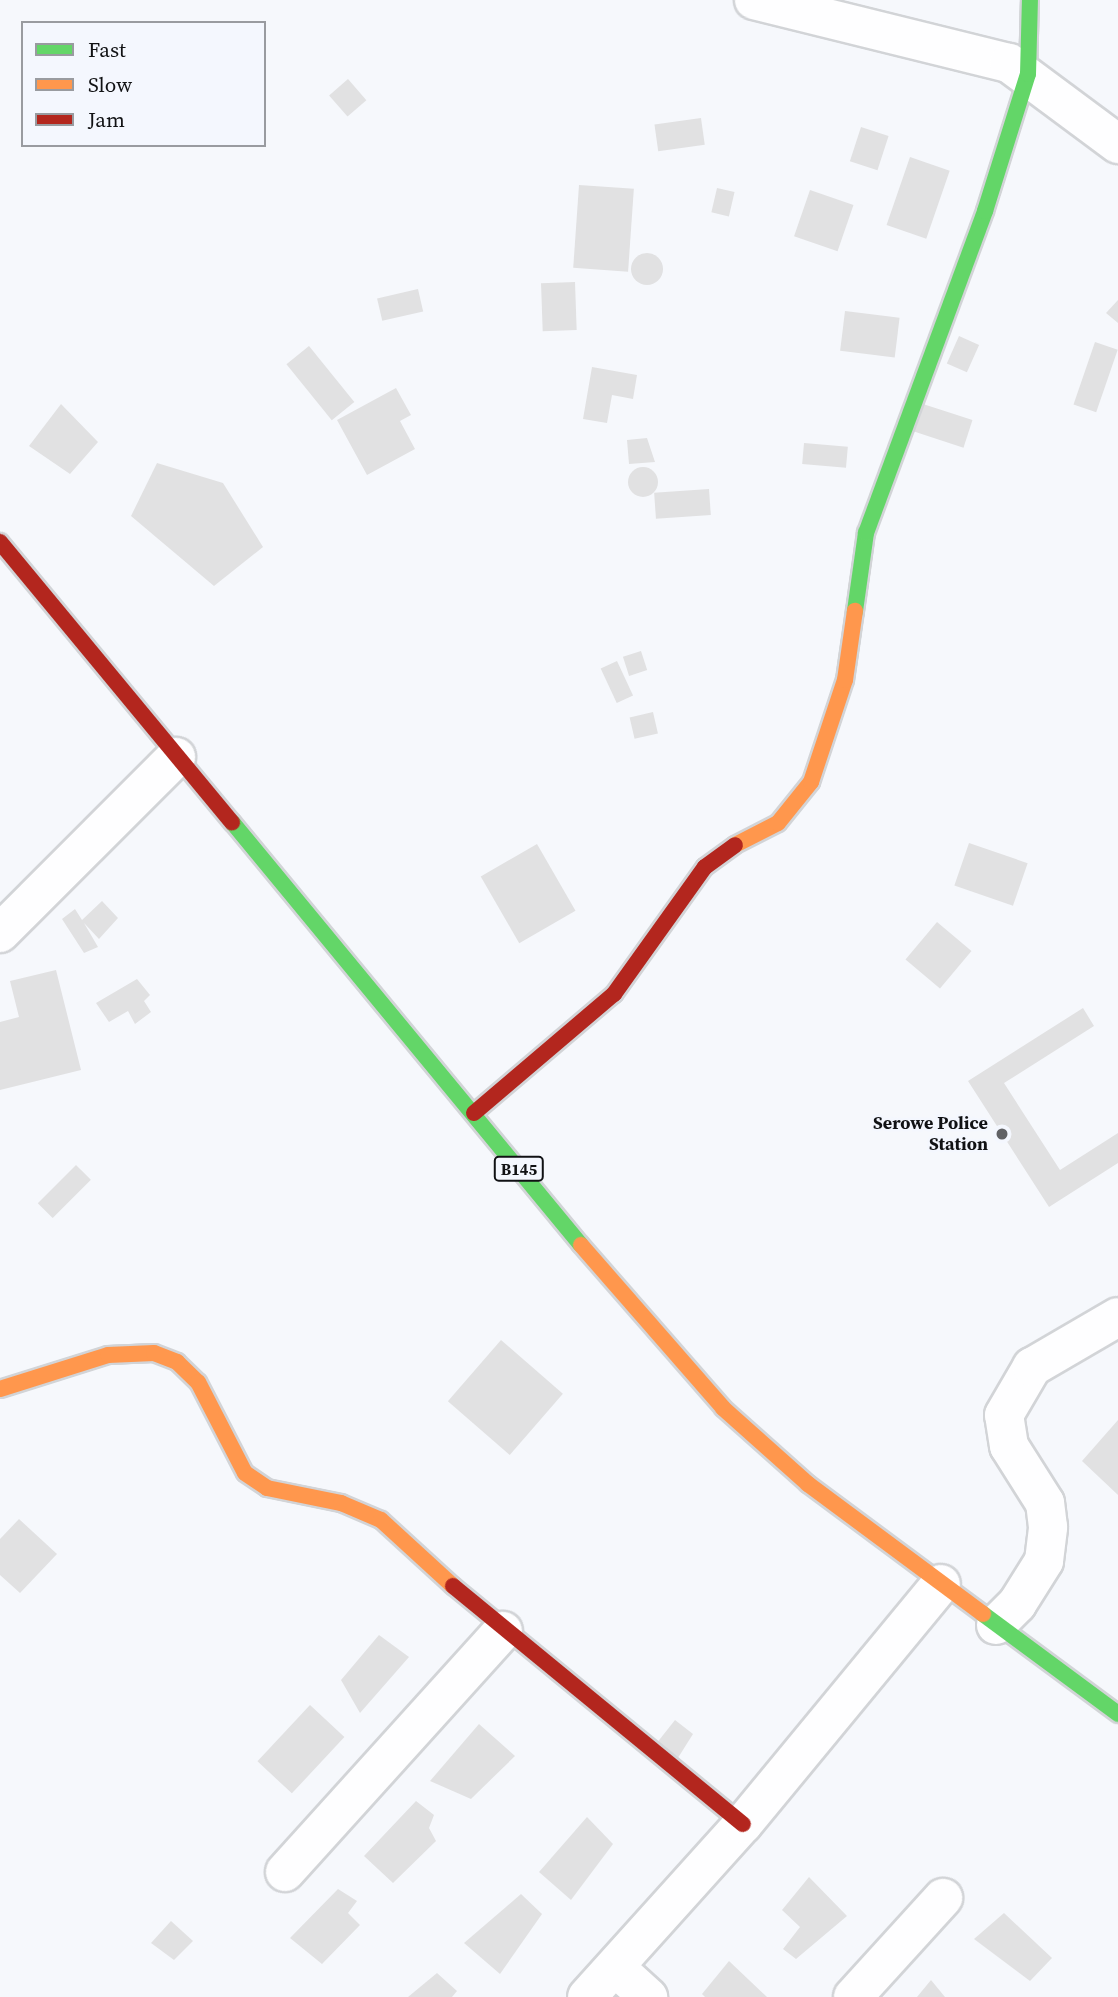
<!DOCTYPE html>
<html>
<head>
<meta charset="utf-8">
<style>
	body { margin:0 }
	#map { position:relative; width:1118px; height:1997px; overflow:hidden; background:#f6f8fc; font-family:"Source Serif 4",serif }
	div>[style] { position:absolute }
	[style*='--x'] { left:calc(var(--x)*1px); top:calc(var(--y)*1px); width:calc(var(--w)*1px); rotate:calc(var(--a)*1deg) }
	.building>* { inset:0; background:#e1e1e2; transform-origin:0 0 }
	.round { border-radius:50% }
	.roads { filter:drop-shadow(2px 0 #d2d4d7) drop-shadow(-2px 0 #d2d4d7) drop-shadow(0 2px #d2d4d7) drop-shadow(0 -2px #d2d4d7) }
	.street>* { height:38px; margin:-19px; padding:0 19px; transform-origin:19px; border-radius:19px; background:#fefeff }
	.fast>* { height:16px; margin:-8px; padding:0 8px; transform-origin:8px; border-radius:8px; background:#63d668 }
	.slow>* { height:16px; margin:-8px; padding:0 8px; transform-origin:8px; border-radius:8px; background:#ff974d }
	.jam>* { height:16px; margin:-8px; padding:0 8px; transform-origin:8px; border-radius:8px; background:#b3261e }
	.dots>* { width:19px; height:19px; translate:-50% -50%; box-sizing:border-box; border:4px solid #f4f7fe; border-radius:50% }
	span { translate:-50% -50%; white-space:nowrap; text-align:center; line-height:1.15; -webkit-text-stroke:5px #f4f7fe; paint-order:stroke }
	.shield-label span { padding:2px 5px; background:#f4f7fe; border:2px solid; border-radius:5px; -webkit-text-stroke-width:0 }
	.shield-label { font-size:16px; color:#111214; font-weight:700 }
	.poi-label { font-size:18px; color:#111214; font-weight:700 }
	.right { translate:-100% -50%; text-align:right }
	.legend { position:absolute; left:21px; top:21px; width:245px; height:126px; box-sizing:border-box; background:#f4f7fe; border:2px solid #999ba0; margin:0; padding:9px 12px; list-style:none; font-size:21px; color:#111214 }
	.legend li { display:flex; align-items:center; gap:14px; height:35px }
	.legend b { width:35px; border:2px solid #999ba0 }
</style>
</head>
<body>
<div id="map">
	<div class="building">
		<div style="left:348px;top:79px;width:28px;height:25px;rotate:49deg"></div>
		<div style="left:701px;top:118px;width:27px;height:47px;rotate:82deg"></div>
		<div style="left:861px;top:127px;width:29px;height:36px;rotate:18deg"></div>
		<div style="left:910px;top:157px;width:42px;height:72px;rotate:19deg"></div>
		<div style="left:579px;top:185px;width:55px;height:83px;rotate:4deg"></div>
		<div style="left:717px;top:188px;width:18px;height:25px;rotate:13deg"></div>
		<div style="left:810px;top:190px;width:46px;height:49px;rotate:19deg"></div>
		<div class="round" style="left:631px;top:253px;width:32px;height:32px"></div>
		<div style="left:575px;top:282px;width:48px;height:34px;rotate:88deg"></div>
		<div style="left:418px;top:289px;width:23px;height:42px;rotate:77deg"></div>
		<div style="clip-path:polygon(1118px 300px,1118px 323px,1106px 313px)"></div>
		<div style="left:845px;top:311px;width:55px;height:40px;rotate:7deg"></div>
		<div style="left:959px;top:336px;width:22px;height:30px;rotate:24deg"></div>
		<div style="left:1095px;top:342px;width:24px;height:66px;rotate:19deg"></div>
		<div style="left:309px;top:346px;width:72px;height:29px;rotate:51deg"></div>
		<div style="clip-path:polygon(592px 367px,637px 375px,633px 399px,612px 395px,607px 423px,583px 419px)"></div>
		<div style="clip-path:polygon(396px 388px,411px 415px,400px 421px,415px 449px,367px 475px,337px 420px)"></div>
		<div style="clip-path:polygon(61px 404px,98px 442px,70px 474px,29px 446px)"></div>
		<div style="left:923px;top:404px;width:52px;height:29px;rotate:18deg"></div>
		<div style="clip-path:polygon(647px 438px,655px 462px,629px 464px,627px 440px)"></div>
		<div style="left:804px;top:443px;width:44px;height:21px;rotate:5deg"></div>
		<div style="clip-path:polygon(157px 463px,223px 483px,263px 547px,214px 586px,131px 516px)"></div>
		<div class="round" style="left:628px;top:467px;width:30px;height:30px"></div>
		<div style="left:709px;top:489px;width:26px;height:55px;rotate:86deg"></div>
		<div style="left:641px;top:651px;width:20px;height:19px;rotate:72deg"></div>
		<div style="left:617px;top:661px;width:38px;height:18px;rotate:65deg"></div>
		<div style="left:653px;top:712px;width:22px;height:24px;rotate:77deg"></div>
		<div style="left:969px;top:843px;width:62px;height:45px;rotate:19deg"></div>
		<div style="left:537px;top:844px;width:77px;height:65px;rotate:60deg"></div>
		<div style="clip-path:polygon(102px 901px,118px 918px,99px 939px,84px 923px,98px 947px,84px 953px,62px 919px,75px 909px,82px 920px)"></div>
		<div style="left:937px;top:922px;width:45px;height:49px;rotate:40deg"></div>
		<div style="clip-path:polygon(56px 970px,81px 1070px,0 1090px,0 1022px,19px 1017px,10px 981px)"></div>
		<div style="clip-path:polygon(137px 979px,150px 995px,144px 1001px,151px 1012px,135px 1024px,128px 1011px,109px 1022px,96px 1003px)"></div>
		<div style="clip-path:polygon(1083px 1008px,1094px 1026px,1004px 1083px,1060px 1170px,1118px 1133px,1118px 1163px,1049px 1207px,968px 1081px)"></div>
		<div style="left:76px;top:1165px;width:21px;height:54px;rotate:45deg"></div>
		<div style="left:501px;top:1340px;width:82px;height:81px;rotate:41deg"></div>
		<div style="clip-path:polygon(1118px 1420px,1118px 1495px,1082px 1461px)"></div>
		<div style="clip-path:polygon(19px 1519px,57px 1554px,20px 1593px,0 1575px,0 1539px)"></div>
		<div style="clip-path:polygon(379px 1635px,409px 1657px,360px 1713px,341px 1680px)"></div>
		<div style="left:310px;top:1705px;width:47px;height:77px;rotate:43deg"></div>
		<div style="clip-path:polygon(675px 1720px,693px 1734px,676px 1761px,656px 1744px)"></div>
		<div style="clip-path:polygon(479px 1724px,515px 1756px,471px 1799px,430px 1781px)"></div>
		<div style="clip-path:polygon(416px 1801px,434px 1815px,429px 1828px,436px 1841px,393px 1883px,364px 1856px)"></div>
		<div style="clip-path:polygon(587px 1817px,613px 1844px,571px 1900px,539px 1872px)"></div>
		<div style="clip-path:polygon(809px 1877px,847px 1916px,796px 1959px,783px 1949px,800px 1927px,782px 1910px)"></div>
		<div style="clip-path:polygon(338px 1889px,357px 1901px,348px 1913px,360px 1925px,322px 1964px,290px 1938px)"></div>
		<div style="clip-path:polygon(521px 1894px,542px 1914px,500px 1974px,464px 1943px)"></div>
		<div style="clip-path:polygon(1004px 1913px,1052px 1958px,1030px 1981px,974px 1939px)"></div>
		<div style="clip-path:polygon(171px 1921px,193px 1941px,174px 1960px,151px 1943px)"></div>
		<div style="clip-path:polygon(729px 1961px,767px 1997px,705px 1997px,702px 1994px)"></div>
		<div style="clip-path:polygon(437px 1973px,457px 1991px,452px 1997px,408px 1997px)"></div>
		<div style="clip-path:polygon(931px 1980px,945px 1997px,917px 1997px)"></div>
	</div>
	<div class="roads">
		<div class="street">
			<div style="--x:754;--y:0;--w:263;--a:13.9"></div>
			<div style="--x:1009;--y:63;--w:136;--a:36.6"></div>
			<div style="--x:0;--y:933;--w:249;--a:-45"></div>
			<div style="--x:996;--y:1625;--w:30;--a:-45"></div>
			<div style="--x:1017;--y:1604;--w:51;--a:-57.9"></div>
			<div style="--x:1044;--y:1561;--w:34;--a:-83"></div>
			<div style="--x:1048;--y:1527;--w:24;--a:-97"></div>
			<div style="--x:1045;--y:1503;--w:67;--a:-122.3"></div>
			<div style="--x:1009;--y:1446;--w:31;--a:-99"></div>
			<div style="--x:1004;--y:1415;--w:56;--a:-59.7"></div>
			<div style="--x:1032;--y:1367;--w:99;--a:-30.2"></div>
			<div style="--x:285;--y:1872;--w:325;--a:-47.9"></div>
			<div style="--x:615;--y:1967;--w:45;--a:42.3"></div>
			<div style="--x:587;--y:1997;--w:233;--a:-48"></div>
			<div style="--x:743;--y:1824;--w:311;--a:-50.5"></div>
			<div style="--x:853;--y:1997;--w:134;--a:-47.7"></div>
		</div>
		<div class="fast">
			<div style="--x:855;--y:611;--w:79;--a:-82"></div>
			<div style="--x:866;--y:533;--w:343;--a:-69.7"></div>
			<div style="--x:985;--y:211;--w:144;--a:-72.6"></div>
			<div style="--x:1028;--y:74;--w:74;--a:-88.5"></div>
			<div style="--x:232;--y:822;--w:548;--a:50.48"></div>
			<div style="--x:983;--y:1614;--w:168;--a:36.5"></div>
		</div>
		<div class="slow">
			<div style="--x:735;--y:845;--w:48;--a:-27.1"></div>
			<div style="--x:778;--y:823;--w:53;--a:-51.2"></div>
			<div style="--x:811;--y:782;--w:108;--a:-71.6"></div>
			<div style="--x:845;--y:680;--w:70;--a:-81.8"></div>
			<div style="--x:581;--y:1245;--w:216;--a:48.9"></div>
			<div style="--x:723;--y:1408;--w:114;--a:41.8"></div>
			<div style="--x:808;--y:1484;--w:218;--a:36.6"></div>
			<div style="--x:0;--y:1389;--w:113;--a:-17.5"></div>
			<div style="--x:108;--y:1355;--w:46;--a:-2.5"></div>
			<div style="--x:154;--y:1353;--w:25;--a:21"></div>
			<div style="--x:177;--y:1362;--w:29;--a:44"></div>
			<div style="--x:198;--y:1382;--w:102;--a:62.7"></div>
			<div style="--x:245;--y:1473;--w:27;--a:34"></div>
			<div style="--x:267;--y:1488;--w:76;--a:11.5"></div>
			<div style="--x:341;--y:1503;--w:43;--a:23"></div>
			<div style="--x:381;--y:1520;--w:98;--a:42.5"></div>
		</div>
		<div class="jam">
			<div style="--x:0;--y:542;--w:364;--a:50.4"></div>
			<div style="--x:474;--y:1113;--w:184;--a:-40.4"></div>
			<div style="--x:614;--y:994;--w:156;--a:-54.4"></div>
			<div style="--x:705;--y:867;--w:37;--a:-36"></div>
			<div style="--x:453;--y:1586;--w:375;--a:39.4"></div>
		</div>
	</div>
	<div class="dots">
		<div style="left:1002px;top:1134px;background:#616265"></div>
	</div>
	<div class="shield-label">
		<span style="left:519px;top:1169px">B145</span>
	</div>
	<div class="poi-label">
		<span class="right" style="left:988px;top:1134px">Serowe Police<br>Station</span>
	</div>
	<ul class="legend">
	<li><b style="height:9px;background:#63d668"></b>Fast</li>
	<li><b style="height:9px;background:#ff974d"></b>Slow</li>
	<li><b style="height:9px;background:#b3261e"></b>Jam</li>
	</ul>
</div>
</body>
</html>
